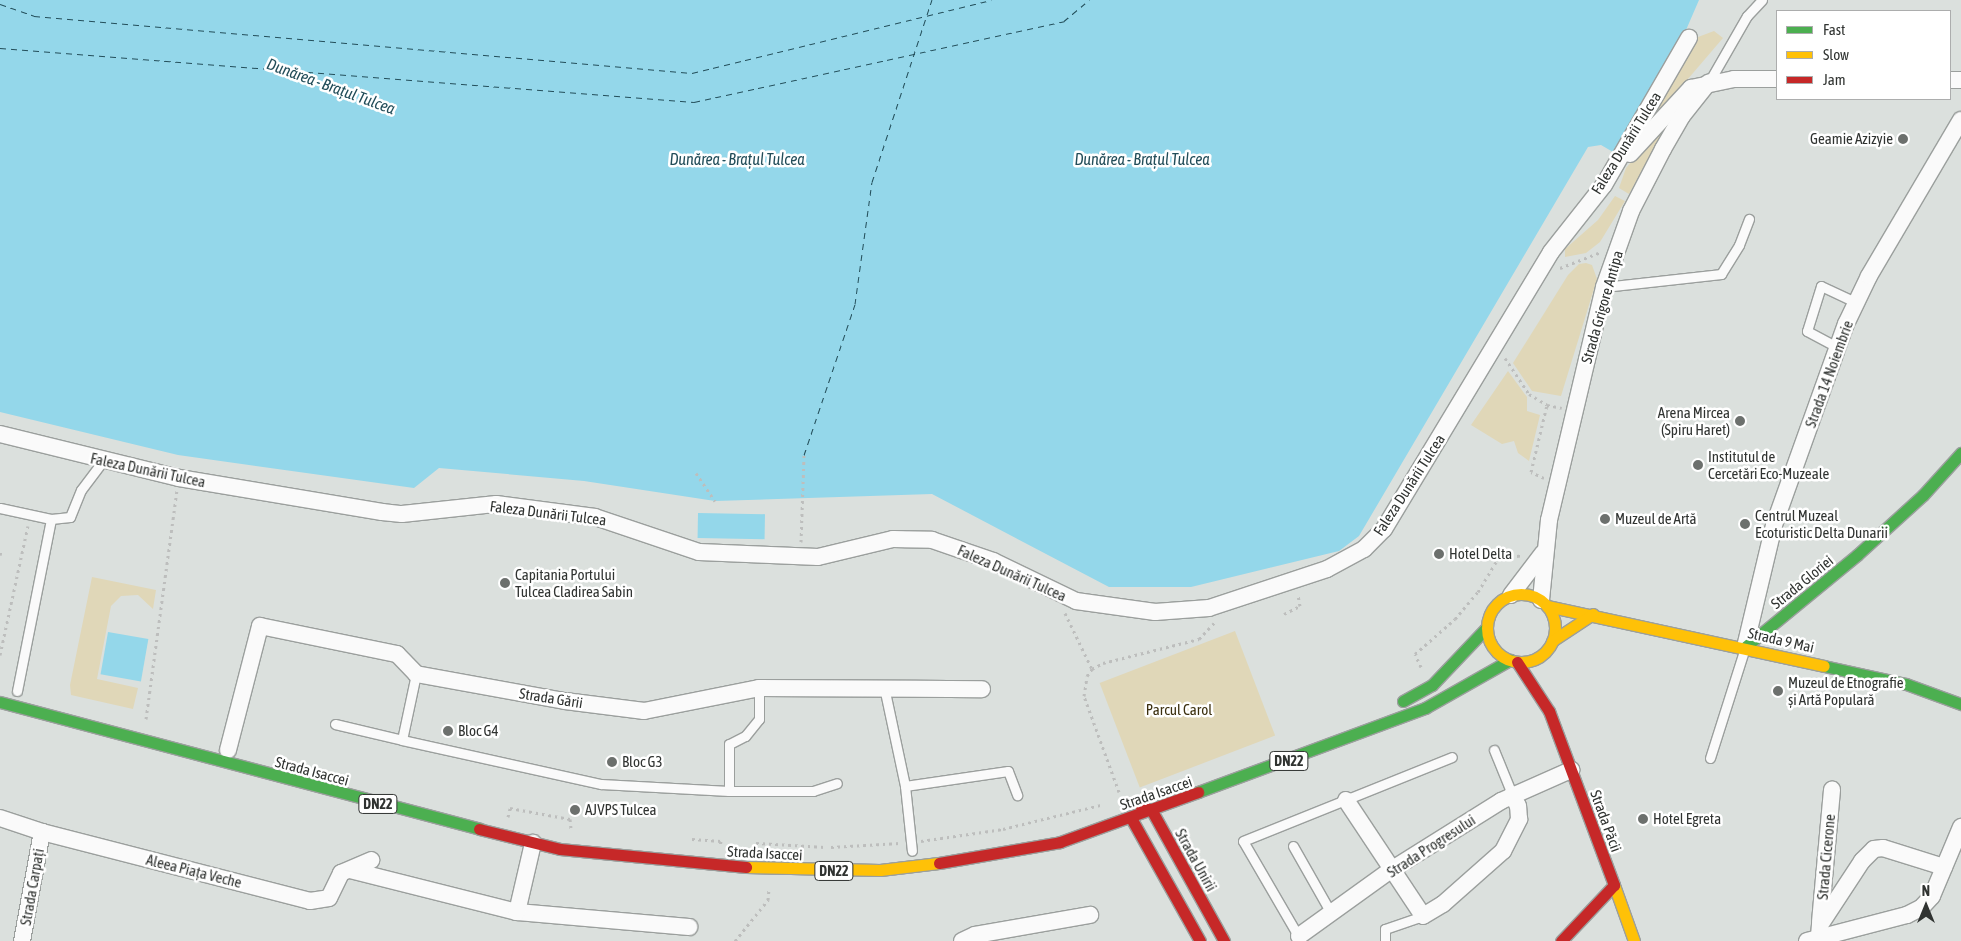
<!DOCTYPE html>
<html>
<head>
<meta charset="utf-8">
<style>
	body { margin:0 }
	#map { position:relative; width:1961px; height:941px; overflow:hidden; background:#dbe0dd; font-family:"Asap Condensed",sans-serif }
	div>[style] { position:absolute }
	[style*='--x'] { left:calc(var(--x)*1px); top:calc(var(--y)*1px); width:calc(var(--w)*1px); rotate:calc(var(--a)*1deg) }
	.green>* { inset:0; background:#e0d7b8; transform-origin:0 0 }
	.water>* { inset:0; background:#94d7ea; transform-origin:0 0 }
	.ferry>* { height:1px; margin-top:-0.5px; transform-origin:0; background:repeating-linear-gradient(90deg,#224d59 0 6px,transparent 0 11px) }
	.path>* { height:3px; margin-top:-1.5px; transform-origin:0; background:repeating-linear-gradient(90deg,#bdbebd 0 2.5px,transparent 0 6.5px) }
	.roads { filter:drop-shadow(1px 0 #9b9f9d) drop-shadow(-1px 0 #9b9f9d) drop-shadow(0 1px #9b9f9d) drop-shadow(0 -1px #9b9f9d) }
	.lane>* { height:9px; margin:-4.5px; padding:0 4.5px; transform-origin:4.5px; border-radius:4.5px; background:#fafafa }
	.street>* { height:16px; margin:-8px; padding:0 8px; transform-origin:8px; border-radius:8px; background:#fafafa }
	.fast>* { height:11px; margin:-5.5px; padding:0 5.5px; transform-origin:5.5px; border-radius:5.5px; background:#4caf50 }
	.slow>* { height:11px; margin:-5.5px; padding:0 5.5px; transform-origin:5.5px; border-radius:5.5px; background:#ffc107 }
	.slow>.ring { margin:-5.5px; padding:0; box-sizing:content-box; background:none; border:11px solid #ffc107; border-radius:50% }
	.jam>* { height:11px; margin:-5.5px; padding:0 5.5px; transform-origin:5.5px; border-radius:5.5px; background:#c62828 }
	.dots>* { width:14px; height:14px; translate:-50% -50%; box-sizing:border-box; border:2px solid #fff; border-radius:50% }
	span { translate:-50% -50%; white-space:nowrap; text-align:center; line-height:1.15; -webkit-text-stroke:5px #fff; paint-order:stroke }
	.shield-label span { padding:1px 4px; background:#fff; border:1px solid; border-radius:4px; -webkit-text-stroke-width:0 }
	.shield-label { font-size:14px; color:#303331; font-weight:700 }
	.poi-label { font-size:15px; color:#303331 }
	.right { translate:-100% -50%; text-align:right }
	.left { translate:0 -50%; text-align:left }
	.street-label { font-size:15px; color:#303331 }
	.park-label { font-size:15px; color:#3b2f0e }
	.water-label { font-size:16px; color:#224d59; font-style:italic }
	.legend { position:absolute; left:1776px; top:10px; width:175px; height:90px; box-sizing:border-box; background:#fff; border:1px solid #acadad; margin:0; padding:6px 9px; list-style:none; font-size:15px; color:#303331 }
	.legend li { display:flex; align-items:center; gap:10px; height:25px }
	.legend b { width:25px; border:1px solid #acadad }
	.north { position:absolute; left:1901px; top:881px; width:50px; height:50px; -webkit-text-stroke:4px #fff; paint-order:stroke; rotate:0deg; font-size:14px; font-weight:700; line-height:20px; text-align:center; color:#303331 }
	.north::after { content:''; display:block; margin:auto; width:18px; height:22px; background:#303331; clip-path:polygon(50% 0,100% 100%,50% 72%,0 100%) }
</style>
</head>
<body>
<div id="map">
	<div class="green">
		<div style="clip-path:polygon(1714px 31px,1723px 38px,1640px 135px,1698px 37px)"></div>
		<div style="clip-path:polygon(1675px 111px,1629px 194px,1619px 188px,1626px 168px)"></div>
		<div style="clip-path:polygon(1615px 196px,1625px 201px,1600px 242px,1586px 253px,1565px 257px,1565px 249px,1598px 220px)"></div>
		<div style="clip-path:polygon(1586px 263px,1592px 265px,1597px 279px,1561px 396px,1532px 391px,1513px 363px,1568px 275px,1579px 264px)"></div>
		<div style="clip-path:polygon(1508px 371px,1527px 397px,1527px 411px,1540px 415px,1529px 461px,1518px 453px,1514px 441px,1502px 444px,1471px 425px)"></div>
		<div style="clip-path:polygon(92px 577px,156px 590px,153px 609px,138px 595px,121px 596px,111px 606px,97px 679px,138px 688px,133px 709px,71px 695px,70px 685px)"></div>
		<div style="left:1235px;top:631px;width:112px;height:145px;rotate:69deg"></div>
	</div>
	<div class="water">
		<div style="clip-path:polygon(0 0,1699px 0,1686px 30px,1613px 152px,1601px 145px,1588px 147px,1359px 536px,1339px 551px,1191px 587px,1109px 587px,932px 494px,715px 501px,584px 481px,439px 468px,414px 488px,178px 455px,0 412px)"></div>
		<div style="left:698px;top:513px;width:67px;height:25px;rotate:1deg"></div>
		<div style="left:108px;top:632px;width:41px;height:43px;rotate:10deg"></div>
	</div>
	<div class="ferry">
		<div style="--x:0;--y:4;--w:36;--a:19"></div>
		<div style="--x:34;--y:16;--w:660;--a:4.95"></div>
		<div style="--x:692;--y:73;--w:308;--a:-13.7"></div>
		<div style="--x:0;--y:48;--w:696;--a:4.45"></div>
		<div style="--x:694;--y:102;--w:379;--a:-12.3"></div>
		<div style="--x:1064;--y:21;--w:33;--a:-40"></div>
		<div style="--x:804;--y:455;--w:159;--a:-71.3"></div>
		<div style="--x:855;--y:304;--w:123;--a:-82.1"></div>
		<div style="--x:872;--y:182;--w:192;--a:-71.8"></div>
	</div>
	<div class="path">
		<div style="--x:1560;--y:268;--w:44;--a:-21.3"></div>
		<div style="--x:1505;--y:358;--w:43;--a:56.3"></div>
		<div style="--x:1529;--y:394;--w:21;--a:31"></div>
		<div style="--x:1547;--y:405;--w:15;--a:11"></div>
		<div style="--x:696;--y:473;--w:34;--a:56"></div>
		<div style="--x:1544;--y:478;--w:14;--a:-155"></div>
		<div style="--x:1531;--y:472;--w:69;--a:-76.6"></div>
		<div style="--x:801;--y:542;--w:87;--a:-88"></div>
		<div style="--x:0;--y:555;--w:3;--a:-72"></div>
		<div style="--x:1065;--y:613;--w:62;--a:64.3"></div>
		<div style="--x:1284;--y:614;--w:18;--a:-27"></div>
		<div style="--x:1300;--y:606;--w:11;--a:-100"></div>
		<div style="--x:0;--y:655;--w:132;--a:-77.8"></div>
		<div style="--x:1421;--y:667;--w:14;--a:-115"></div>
		<div style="--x:1415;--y:654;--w:53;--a:-41.2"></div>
		<div style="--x:1455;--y:619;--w:35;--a:-50"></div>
		<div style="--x:1478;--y:592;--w:39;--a:-59"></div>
		<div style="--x:1498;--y:559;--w:24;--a:-9"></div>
		<div style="--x:146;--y:719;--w:230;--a:-82.3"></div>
		<div style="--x:1119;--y:792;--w:102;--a:-110"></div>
		<div style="--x:1084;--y:696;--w:20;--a:-81"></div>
		<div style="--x:1087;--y:676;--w:9;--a:-54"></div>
		<div style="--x:1092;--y:669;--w:13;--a:-29"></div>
		<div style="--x:1103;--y:663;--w:99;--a:-14"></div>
		<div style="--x:1199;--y:639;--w:23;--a:-47"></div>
		<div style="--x:508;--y:817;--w:9;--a:-77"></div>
		<div style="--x:510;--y:808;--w:61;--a:10.4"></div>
		<div style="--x:570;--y:819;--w:10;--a:84"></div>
		<div style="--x:692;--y:839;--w:29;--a:4"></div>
		<div style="--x:721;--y:841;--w:5;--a:101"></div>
		<div style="--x:921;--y:841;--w:83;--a:-8.3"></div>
		<div style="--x:1003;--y:829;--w:101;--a:-13.8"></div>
		<div style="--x:831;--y:847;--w:69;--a:-3.3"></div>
		<div style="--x:756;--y:848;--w:5;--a:-90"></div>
		<div style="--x:756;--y:843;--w:69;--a:3.3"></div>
		<div style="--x:735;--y:941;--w:53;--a:-51.2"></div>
		<div style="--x:768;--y:900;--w:11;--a:-85"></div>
	</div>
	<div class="roads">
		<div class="lane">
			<div style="--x:1709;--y:82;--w:76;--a:-60.1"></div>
			<div style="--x:1747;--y:16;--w:22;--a:-47"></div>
			<div style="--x:1604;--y:287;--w:118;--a:-6.3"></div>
			<div style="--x:1721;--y:274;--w:34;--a:-58"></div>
			<div style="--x:1739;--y:245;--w:28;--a:-69"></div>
			<div style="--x:1837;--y:347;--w:34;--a:-152"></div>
			<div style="--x:1807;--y:331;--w:47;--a:-72.7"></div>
			<div style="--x:1821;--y:286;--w:38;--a:25"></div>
			<div style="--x:0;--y:508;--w:52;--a:12.2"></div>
			<div style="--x:51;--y:519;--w:19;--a:-6"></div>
			<div style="--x:70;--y:517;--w:29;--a:-68"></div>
			<div style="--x:81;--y:490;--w:36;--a:-53"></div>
			<div style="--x:416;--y:674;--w:67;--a:102"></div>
			<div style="--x:402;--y:740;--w:204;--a:12.5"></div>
			<div style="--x:601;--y:784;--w:128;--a:3.1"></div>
			<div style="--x:884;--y:687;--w:101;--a:78"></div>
			<div style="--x:905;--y:786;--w:65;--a:83.9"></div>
			<div style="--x:759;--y:688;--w:31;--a:90"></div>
			<div style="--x:759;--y:719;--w:22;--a:129"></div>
			<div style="--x:745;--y:736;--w:18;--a:153"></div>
			<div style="--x:729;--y:744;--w:47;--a:90"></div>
			<div style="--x:729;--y:791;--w:84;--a:0"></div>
			<div style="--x:813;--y:791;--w:25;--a:-18"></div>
			<div style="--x:17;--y:691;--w:175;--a:-78.8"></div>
			<div style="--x:335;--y:724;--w:69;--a:13.4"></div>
			<div style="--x:1494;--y:750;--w:48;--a:67.8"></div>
			<div style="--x:1710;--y:758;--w:112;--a:-72.4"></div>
			<div style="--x:905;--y:786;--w:104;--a:-8.3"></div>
			<div style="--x:1008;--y:771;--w:26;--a:69"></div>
			<div style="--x:1293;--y:846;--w:77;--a:60.4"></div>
			<div style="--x:1300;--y:939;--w:113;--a:-120.2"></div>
			<div style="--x:1243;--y:841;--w:225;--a:-21.9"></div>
			<div style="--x:1385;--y:941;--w:12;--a:-90"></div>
			<div style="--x:1385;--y:929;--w:40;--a:-18.9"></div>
		</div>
		<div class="street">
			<div style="--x:1950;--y:80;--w:11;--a:0"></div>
			<div style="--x:1630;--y:154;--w:90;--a:-47.3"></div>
			<div style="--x:1691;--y:88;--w:44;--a:-11.8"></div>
			<div style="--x:1734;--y:79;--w:43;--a:0"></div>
			<div style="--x:0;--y:434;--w:184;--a:13.8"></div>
			<div style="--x:179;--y:478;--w:206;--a:9.5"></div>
			<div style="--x:382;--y:512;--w:20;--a:6"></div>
			<div style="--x:402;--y:514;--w:95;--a:-6.1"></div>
			<div style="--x:496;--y:504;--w:100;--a:7.5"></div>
			<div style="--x:595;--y:517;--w:110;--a:18.6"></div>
			<div style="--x:699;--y:552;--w:119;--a:2.4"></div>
			<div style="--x:818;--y:557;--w:77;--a:-13.5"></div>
			<div style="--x:893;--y:539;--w:39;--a:1"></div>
			<div style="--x:932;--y:540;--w:65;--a:19"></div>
			<div style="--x:993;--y:561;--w:92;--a:25.7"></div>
			<div style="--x:1076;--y:601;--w:80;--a:7.9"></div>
			<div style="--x:1155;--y:612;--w:54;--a:-4.2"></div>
			<div style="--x:1209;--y:608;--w:124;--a:-18.3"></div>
			<div style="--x:1327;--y:569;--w:42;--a:-28.4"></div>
			<div style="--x:1364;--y:549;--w:28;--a:-45"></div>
			<div style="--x:1384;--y:529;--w:323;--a:-58.9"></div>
			<div style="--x:1551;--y:252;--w:85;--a:-51.7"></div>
			<div style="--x:1604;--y:185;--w:170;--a:-60"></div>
			<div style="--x:1511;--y:595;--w:53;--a:-52.7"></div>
			<div style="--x:1541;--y:600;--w:80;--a:-84.3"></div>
			<div style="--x:1549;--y:520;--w:239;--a:-76.7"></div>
			<div style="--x:1604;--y:287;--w:81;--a:-70.4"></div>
			<div style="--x:1631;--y:211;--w:70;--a:-62.7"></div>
			<div style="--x:1663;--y:149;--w:38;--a:-60"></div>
			<div style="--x:1682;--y:116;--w:43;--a:-51.5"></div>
			<div style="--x:1745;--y:647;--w:125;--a:-76.6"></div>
			<div style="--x:1774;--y:525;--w:214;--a:-70.3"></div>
			<div style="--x:1846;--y:324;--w:53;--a:-64.4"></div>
			<div style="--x:1869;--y:276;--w:181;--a:-59.5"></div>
			<div style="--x:228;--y:750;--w:128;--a:-75.5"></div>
			<div style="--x:260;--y:626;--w:140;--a:11.6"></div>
			<div style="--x:397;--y:654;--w:28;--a:46"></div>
			<div style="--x:416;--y:674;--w:151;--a:10.3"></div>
			<div style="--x:565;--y:701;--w:80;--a:7.2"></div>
			<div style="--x:644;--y:711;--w:117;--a:-11.3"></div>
			<div style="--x:759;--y:688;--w:223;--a:0.3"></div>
			<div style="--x:1346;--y:800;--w:139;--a:56.4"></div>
			<div style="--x:1423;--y:916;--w:23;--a:-31"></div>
			<div style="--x:1443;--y:904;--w:80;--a:-41.5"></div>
			<div style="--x:1503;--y:851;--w:36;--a:-63"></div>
			<div style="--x:1519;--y:819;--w:13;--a:-94"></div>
			<div style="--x:1518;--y:806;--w:13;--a:-117"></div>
			<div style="--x:0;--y:818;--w:44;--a:18.4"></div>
			<div style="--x:42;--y:832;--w:277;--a:14.4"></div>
			<div style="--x:310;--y:901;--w:19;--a:-9"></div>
			<div style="--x:329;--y:898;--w:28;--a:-64"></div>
			<div style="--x:341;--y:873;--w:33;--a:-23"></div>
			<div style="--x:350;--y:870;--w:172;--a:14.1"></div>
			<div style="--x:517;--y:912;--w:173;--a:5"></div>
			<div style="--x:517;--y:912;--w:71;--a:-76.9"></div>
			<div style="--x:1820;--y:922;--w:133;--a:-84.8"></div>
			<div style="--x:1299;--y:936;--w:113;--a:-35.7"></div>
			<div style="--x:1391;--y:870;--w:130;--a:-32.1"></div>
			<div style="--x:1501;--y:801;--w:77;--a:-23.9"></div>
			<div style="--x:1819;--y:936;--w:11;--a:-85"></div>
			<div style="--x:1820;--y:925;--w:77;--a:-56.7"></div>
			<div style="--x:1862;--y:861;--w:17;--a:-45"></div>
			<div style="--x:1874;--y:849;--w:9;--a:-6"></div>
			<div style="--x:1883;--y:848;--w:64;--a:17.3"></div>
			<div style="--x:22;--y:941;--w:111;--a:-79.6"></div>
			<div style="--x:962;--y:941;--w:14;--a:-25"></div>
			<div style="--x:975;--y:935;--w:117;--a:-9.9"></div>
			<div style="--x:1807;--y:941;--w:103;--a:-14.6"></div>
			<div style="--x:1907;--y:915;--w:16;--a:-27"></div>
			<div style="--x:1921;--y:908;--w:16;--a:-47"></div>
			<div style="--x:1932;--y:896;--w:75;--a:-67.2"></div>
		</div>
		<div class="fast">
			<div style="--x:1745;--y:647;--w:145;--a:-39.4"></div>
			<div style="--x:1857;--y:555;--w:89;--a:-42.3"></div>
			<div style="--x:1923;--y:495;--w:57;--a:-47.9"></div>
			<div style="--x:1824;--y:666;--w:84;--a:12.4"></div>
			<div style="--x:1906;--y:684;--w:59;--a:20"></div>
			<div style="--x:1403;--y:701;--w:33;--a:-29"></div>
			<div style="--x:1432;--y:685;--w:79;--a:-46.5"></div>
			<div style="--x:0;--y:702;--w:496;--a:14.8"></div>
			<div style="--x:1198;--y:792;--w:242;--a:-20.3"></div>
			<div style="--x:1425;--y:708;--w:98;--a:-29.5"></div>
		</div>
		<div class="slow">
			<div class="ring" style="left:1487px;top:594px;width:57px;height:57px"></div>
			<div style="--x:1547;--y:606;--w:283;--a:12.2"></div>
			<div style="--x:1552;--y:641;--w:49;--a:-33.4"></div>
			<div style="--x:746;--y:867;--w:134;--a:1.3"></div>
			<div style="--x:880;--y:870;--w:59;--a:-6.8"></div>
			<div style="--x:1614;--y:885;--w:59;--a:70.3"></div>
		</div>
		<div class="jam">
			<div style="--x:1517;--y:662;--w:59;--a:56.9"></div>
			<div style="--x:1549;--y:711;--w:186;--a:69.5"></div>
			<div style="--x:1614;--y:885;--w:77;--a:133.4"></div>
			<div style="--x:1136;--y:802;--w:18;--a:29"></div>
			<div style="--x:1152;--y:811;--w:149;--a:61"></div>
			<div style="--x:1131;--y:818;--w:141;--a:60.7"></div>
			<div style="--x:479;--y:829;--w:83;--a:13.9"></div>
			<div style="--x:560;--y:849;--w:187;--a:5.5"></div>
			<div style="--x:939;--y:863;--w:123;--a:-9.8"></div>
			<div style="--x:1060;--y:842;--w:147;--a:-19.9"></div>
		</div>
	</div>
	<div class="dots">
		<div style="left:1903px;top:139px;background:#6c706d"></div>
		<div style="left:1740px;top:421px;background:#6c706d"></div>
		<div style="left:1698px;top:465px;background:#6c706d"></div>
		<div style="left:1605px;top:519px;background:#6c706d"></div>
		<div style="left:1745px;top:524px;background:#6c706d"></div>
		<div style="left:1439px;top:554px;background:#6c706d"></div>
		<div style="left:505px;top:583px;background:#6c706d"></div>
		<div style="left:1778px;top:691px;background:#6c706d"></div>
		<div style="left:448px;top:731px;background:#6c706d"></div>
		<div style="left:612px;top:762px;background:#6c706d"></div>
		<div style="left:575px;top:810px;background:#6c706d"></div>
		<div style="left:1643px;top:819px;background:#6c706d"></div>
	</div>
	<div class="shield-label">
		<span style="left:1289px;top:761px">DN22</span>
		<span style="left:378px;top:804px">DN22</span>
		<span style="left:834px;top:871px">DN22</span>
	</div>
	<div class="poi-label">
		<span class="right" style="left:1893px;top:139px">Geamie Azizyie</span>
		<span class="right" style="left:1730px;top:421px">Arena Mircea<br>(Spiru Haret)</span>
		<span class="left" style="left:1708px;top:465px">Institutul de<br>Cercetări Eco-Muzeale</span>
		<span class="left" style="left:1755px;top:524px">Centrul Muzeal<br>Ecoturistic Delta Dunarii</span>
		<span class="left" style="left:1615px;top:519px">Muzeul de Artă</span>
		<span class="left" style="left:1449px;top:554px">Hotel Delta</span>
		<span class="left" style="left:515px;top:583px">Capitania Portului<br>Tulcea Cladirea Sabin</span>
		<span class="left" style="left:1788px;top:691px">Muzeul de Etnografie<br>și Artă Populară</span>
		<span class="left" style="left:458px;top:731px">Bloc G4</span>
		<span class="left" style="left:622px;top:762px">Bloc G3</span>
		<span class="left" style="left:585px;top:810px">AJVPS Tulcea</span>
		<span class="left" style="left:1653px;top:819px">Hotel Egreta</span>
	</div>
	<div class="street-label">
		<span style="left:1626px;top:143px;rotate:-58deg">Faleza Dunării Tulcea</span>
		<span style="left:1602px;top:307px;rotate:-74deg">Strada Grigore Antipa</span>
		<span style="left:1829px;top:374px;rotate:-70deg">Strada 14 Noiembrie</span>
		<span style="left:148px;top:470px;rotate:12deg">Faleza Dunării Tulcea</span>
		<span style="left:1409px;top:485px;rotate:-57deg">Faleza Dunării Tulcea</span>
		<span style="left:548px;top:513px;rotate:7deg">Faleza Dunării Tulcea</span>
		<span style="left:1012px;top:573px;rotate:24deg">Faleza Dunării Tulcea</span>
		<span style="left:1802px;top:582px;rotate:-39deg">Strada Gloriei</span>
		<span style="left:1781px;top:640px;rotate:13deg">Strada 9 Mai</span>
		<span style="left:551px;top:698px;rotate:9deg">Strada Gării</span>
		<span style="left:312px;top:771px;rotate:15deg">Strada Isaccei</span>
		<span style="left:1156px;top:793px;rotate:-19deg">Strada Isaccei</span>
		<span style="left:1606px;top:821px;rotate:70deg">Strada Păcii</span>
		<span style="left:1431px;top:846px;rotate:-33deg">Strada Progresului</span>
		<span style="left:765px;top:853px;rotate:3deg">Strada Isaccei</span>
		<span style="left:1826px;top:857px;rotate:-85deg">Strada Cicerone</span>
		<span style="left:1196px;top:860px;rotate:61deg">Strada Unirii</span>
		<span style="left:194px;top:871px;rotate:14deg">Aleea Piața Veche</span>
		<span style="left:32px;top:887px;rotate:-80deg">Strada Carpați</span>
	</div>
	<div class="park-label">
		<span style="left:1179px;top:710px">Parcul Carol</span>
	</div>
	<div class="water-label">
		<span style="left:331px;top:86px;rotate:20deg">Dunărea - Brațul Tulcea</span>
		<span style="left:737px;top:159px">Dunărea - Brațul Tulcea</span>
		<span style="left:1142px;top:159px">Dunărea - Brațul Tulcea</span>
	</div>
	<ul class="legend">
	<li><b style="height:6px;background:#4caf50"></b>Fast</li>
	<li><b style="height:6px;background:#ffc107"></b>Slow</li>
	<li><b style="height:6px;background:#c62828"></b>Jam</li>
	</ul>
	<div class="north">N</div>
</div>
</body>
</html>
